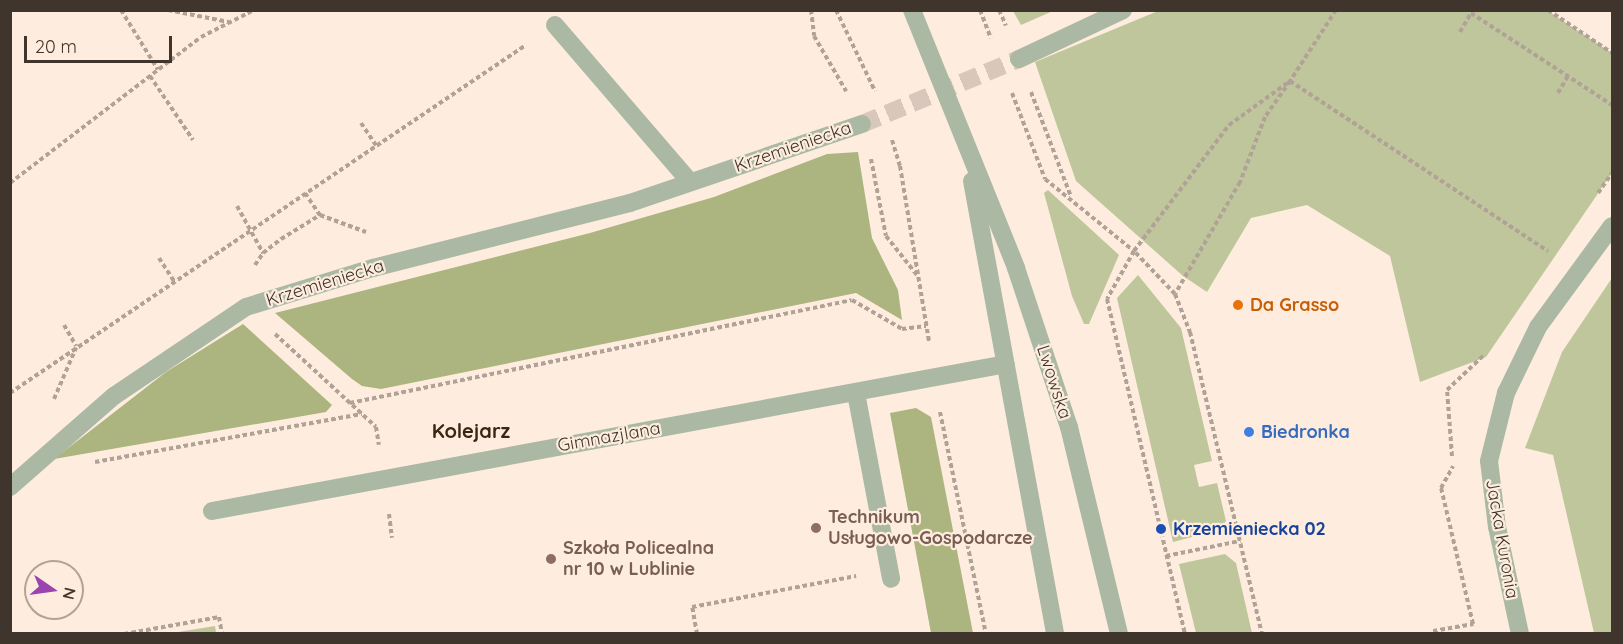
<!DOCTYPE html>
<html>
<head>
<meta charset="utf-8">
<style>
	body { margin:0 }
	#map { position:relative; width:1623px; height:644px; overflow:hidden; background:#feeddf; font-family:Quicksand,sans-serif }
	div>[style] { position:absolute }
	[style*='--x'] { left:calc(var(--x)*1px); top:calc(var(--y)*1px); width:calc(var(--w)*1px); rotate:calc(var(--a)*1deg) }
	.green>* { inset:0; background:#bfc69c }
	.forest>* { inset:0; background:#acb47f }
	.minor-tunnel>* { height:18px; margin-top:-9px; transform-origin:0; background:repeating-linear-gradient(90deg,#d8c8bb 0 18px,transparent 0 27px) }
	.path>* { height:4px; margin-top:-2px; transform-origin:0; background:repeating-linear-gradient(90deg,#b0a296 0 4.5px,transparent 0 7.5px) }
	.service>* { height:18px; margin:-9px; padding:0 9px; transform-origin:9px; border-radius:9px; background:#abb9a4 }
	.minor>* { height:18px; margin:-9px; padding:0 9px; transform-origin:9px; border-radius:9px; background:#abb9a4 }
	.tertiary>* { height:18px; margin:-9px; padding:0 9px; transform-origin:9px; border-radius:9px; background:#abb9a4 }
	.dots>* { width:16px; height:16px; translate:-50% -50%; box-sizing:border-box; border:3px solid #feeddf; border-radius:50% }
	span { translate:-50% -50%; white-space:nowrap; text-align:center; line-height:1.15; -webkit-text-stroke:4.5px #feeddf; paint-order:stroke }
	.street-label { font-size:18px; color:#40352c }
	.food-label { font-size:18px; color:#c56008; font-weight:700 }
	.left { translate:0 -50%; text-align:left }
	.shop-label { font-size:18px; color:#366cbe; font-weight:700 }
	.education-label { font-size:18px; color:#785e54; font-weight:700 }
	.transit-label { font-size:18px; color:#164399; font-weight:700 }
	.neighbourhood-label { font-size:20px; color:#3a2613; font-weight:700 }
	.frame { position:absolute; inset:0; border:12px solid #40352c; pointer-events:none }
	.north { position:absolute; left:24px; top:560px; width:60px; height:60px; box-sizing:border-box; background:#feeddf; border:2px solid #b2a397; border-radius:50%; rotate:103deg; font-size:16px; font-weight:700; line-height:24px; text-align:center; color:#40352c }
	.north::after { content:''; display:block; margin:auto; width:21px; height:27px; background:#9b43af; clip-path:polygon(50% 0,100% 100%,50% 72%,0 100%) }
	.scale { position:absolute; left:24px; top:36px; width:148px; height:27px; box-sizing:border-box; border:3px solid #40352c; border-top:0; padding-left:8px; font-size:18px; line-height:21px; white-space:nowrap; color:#40352c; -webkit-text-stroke:4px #feeddf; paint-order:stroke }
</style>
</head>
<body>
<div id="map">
	<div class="green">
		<div style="clip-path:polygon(1013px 11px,1053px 11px,1021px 25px)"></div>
		<div style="clip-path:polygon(1158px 11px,1548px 11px,1612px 53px,1612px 173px,1486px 357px,1420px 382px,1390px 256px,1307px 205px,1251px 218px,1207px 292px,1183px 276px,1076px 181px,1035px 62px)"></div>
		<div style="clip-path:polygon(1048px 190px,1119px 255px,1089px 324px,1084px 324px,1072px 296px,1044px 193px)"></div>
		<div style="clip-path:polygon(1138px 275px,1181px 328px,1212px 461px,1194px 465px,1199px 487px,1217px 483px,1226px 521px,1219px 530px,1173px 542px,1117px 298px)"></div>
		<div style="clip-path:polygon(1612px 278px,1612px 633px,1594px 633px,1553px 455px,1525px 448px,1562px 352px)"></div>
		<div style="clip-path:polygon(1225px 554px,1236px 563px,1252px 633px,1196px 633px,1179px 564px)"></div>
		<div style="clip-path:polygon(215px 626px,216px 633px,172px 633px)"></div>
	</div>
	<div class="forest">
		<div style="clip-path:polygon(858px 152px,872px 238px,898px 290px,902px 320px,856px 293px,381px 389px,362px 386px,352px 379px,275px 313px,590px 233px,714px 197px,827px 154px)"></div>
		<div style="clip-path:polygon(243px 324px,332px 405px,326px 412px,54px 459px,166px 372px)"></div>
		<div style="clip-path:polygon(916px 408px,931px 417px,973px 633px,931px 633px,890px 413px)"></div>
	</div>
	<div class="minor-tunnel">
		<div style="--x:862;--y:124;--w:170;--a:-22.5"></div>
	</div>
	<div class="path">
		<div style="--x:121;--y:10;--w:70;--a:58.3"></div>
		<div style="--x:168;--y:10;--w:62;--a:11.1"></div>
		<div style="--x:811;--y:10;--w:26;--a:83"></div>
		<div style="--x:814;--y:36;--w:64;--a:59.8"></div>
		<div style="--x:836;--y:10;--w:90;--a:64.3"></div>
		<div style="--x:980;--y:10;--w:30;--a:69"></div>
		<div style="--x:999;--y:10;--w:17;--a:66"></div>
		<div style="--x:1336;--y:10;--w:85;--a:122.9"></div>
		<div style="--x:1290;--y:81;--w:44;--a:124.8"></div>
		<div style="--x:1265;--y:117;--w:70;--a:111"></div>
		<div style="--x:1240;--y:182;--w:129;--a:120.1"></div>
		<div style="--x:1175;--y:294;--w:59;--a:-133.6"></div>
		<div style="--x:1134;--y:251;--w:158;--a:-53"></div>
		<div style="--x:1229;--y:125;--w:75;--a:-35.8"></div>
		<div style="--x:1290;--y:81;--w:309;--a:33.4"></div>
		<div style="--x:1548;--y:10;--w:77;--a:33.9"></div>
		<div style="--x:1460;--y:32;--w:22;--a:-60"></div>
		<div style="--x:1471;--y:13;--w:168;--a:33.1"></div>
		<div style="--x:150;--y:76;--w:77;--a:56.1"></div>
		<div style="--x:1031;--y:92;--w:112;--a:69.1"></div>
		<div style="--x:1012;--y:93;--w:92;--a:69"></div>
		<div style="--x:1045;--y:179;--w:114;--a:39"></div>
		<div style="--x:1134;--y:251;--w:55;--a:119.4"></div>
		<div style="--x:1107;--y:299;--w:344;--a:76.9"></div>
		<div style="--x:1558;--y:93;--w:20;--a:-60"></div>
		<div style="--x:361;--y:123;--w:27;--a:56"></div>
		<div style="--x:892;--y:140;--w:27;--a:73"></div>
		<div style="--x:900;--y:166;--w:178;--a:80.6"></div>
		<div style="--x:871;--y:159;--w:78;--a:79"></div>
		<div style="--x:886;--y:236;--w:50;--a:51.5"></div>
		<div style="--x:10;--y:183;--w:240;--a:-37.4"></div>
		<div style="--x:201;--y:37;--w:59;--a:-27"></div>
		<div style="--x:305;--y:193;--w:27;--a:56"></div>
		<div style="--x:320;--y:215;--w:49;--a:20.3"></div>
		<div style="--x:1598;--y:193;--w:24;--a:-55"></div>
		<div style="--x:237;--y:206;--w:54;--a:61"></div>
		<div style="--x:159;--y:258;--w:27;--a:57"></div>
		<div style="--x:255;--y:265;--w:14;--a:-56"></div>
		<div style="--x:263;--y:253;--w:23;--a:-38"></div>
		<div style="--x:281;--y:239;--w:46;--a:-31.6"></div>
		<div style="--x:1175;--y:294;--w:41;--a:68.5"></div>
		<div style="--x:1190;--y:332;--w:310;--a:76.6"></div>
		<div style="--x:64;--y:325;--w:24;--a:60"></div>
		<div style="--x:275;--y:334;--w:137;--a:42.6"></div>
		<div style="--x:376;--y:427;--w:18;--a:81"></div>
		<div style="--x:10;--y:393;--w:622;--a:-34"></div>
		<div style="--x:54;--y:399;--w:56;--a:-66.7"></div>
		<div style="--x:350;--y:403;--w:512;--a:-11.59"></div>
		<div style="--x:852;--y:300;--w:58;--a:30.1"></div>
		<div style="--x:902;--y:329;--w:24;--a:-7"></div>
		<div style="--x:940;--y:412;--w:227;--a:78.3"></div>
		<div style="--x:1452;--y:456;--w:66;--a:-94.3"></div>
		<div style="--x:1447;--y:390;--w:50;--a:-43.4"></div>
		<div style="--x:95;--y:462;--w:271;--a:-10.2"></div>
		<div style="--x:389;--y:514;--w:24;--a:83"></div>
		<div style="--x:1166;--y:556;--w:76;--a:-11.5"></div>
		<div style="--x:1433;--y:631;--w:41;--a:-9.9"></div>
		<div style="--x:1473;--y:624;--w:140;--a:-103.2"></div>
		<div style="--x:1441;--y:488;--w:25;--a:-61"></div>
		<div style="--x:124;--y:634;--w:97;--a:-10.1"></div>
		<div style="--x:219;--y:617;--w:17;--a:80"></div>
		<div style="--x:697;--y:634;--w:27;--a:-100"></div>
		<div style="--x:692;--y:607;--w:167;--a:-10.7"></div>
	</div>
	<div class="service">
		<div style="--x:856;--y:393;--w:189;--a:79.3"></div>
		<div style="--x:212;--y:511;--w:807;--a:-10.49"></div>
	</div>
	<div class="minor">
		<div style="--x:555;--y:25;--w:207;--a:49.3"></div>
		<div style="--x:1019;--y:59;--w:115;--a:-25.2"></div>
		<div style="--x:10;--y:487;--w:138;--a:-41.2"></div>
		<div style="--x:114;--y:396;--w:159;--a:-34"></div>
		<div style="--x:246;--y:307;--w:133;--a:-17.1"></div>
		<div style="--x:373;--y:268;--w:265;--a:-14.2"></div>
		<div style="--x:630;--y:203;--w:245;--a:-18.8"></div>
		<div style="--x:1520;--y:634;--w:109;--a:-102.1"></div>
		<div style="--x:1497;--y:527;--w:66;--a:-96.9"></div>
		<div style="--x:1489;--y:461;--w:70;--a:-76"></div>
		<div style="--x:1506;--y:393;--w:73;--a:-64.1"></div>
		<div style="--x:1538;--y:327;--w:125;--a:-53.8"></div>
	</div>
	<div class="tertiary">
		<div style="--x:912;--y:10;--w:278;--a:68"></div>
		<div style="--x:1016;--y:268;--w:168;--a:71.6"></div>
		<div style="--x:1069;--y:427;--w:213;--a:76.4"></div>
		<div style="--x:972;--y:181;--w:461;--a:79.6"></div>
	</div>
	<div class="dots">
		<div style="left:1238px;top:305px;background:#e8710a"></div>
		<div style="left:1249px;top:432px;background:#3f7fe0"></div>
		<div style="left:816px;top:528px;background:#8d6e63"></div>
		<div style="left:1161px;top:529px;background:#1a4fb4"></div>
		<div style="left:551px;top:559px;background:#8d6e63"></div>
	</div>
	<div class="street-label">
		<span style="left:793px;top:147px;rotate:-19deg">Krzemieniecka</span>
		<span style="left:325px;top:283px;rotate:-17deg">Krzemieniecka</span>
		<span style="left:1054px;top:382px;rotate:72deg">Lwowska</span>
		<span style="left:609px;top:437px;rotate:-10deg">Gimnazjlana</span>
		<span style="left:1502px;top:539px;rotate:80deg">Jacka Kuronia</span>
	</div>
	<div class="food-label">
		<span class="left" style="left:1250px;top:305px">Da Grasso</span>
	</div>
	<div class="shop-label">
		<span class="left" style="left:1261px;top:432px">Biedronka</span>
	</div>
	<div class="education-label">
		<span class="left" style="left:828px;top:528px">Technikum<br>Usługowo-Gospodarcze</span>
		<span class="left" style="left:563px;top:559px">Szkoła Policealna<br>nr 10 w Lublinie</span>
	</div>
	<div class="transit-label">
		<span class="left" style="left:1173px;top:529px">Krzemieniecka 02</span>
	</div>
	<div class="neighbourhood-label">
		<span style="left:471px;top:430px">Kolejarz</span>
	</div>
	<div class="frame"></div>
	<div class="north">N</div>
	<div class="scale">20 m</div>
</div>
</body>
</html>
